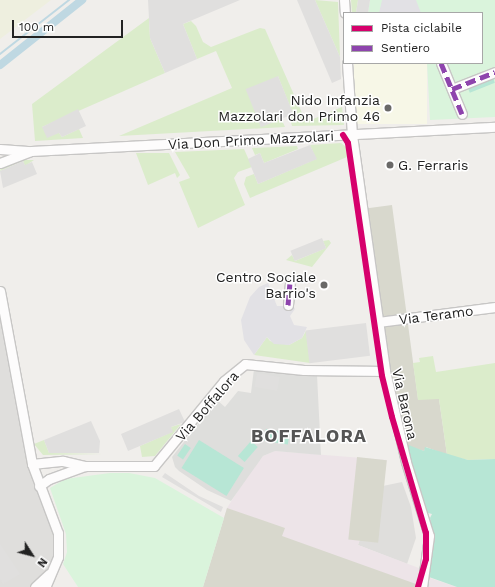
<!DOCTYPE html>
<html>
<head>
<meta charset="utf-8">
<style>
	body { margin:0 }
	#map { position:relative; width:495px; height:587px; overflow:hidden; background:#f0eeeb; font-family:"Work Sans",sans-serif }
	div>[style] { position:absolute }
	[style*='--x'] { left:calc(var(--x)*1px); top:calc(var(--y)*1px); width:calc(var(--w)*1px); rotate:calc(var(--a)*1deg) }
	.residential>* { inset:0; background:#dfdedc }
	.industrial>* { inset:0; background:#ede4e8 }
	.education>* { inset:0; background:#f7f7e7; transform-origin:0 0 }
	.religious>* { inset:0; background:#dededc }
	.construction>* { inset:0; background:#d8d8cd; transform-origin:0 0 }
	.farmland>* { inset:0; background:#eeefdf }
	.grass>* { inset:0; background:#dbeccb }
	.park>* { inset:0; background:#daf4dc }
	.pitch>* { inset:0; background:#b7e6d5; transform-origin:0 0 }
	.parking>* { inset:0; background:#e0dfde; transform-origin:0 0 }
	.plaza>* { inset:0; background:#e2e1e5 }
	.stream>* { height:2px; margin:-1px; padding:0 1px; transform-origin:1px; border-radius:1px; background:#bfd8e2 }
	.canal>* { height:8px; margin:-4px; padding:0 4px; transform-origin:4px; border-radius:4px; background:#bfd8e2 }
	.roads { filter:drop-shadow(1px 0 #c7c6c5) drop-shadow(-1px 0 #c7c6c5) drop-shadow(0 1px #c7c6c5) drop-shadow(0 -1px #c7c6c5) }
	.minor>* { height:9px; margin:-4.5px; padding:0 4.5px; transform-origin:4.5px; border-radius:4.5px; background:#fdfcfc }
	.quiet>* { height:5px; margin-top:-2.5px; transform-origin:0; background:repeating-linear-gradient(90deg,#8e44ad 0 10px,transparent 0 15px) }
	.cycleway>* { height:6px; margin:-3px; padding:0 3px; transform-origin:3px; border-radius:3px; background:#d6006c }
	.dots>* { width:11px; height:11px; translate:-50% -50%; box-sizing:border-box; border:2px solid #fff; border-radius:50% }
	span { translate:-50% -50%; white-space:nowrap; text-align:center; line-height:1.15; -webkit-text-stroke:3px #fff; paint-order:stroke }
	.poi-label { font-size:14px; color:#222 }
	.right { translate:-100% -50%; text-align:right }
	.left { translate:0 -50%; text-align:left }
	.street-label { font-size:14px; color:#222 }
	.district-label { font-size:18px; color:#555; font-weight:700; letter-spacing:1px }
	.legend { position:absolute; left:343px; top:12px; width:140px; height:52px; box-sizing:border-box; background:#fff; border:1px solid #a7a7a7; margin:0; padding:5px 7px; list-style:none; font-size:12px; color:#222 }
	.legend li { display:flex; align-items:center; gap:8px; height:20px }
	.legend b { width:20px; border:1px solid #a7a7a7 }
	.north { position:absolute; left:12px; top:535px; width:40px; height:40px; -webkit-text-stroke:3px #fff; paint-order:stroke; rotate:126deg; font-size:11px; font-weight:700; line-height:16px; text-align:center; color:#222 }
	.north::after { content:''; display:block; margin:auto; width:14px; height:18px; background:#222; clip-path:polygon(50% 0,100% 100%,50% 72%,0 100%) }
	.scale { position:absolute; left:12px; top:20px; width:111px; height:18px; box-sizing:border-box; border:2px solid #222; border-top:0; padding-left:5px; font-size:12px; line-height:14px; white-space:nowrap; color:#222; -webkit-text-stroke:3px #fff; paint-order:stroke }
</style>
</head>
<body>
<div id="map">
	<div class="residential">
		<div style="clip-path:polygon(0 294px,31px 464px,55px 527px,56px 561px,32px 587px,0 587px)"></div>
		<div style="clip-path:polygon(402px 482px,411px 507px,416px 538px,407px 564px,358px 545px,378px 487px)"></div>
	</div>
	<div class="industrial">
		<div style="clip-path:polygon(275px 451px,387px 460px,358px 545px,424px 570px,421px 587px,203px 587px,227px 508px,251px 470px,263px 456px)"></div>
		<div style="clip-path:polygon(424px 576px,457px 587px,422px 587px)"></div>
	</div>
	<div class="education">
		<div style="left:354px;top:63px;width:73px;height:61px"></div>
	</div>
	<div class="religious">
		<div style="clip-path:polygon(254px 369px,317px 375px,321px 455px,275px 451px,263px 456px,231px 501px,207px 490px,179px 471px,175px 467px,172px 457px,217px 400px,225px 407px,238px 391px,251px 393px)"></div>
	</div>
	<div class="construction">
		<div style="clip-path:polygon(392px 205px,418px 399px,439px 399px,447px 455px,426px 447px,424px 451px,401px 444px,362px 209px)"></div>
		<div style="left:357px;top:457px;width:30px;height:83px;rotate:6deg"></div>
		<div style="clip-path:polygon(227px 508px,285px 528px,282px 536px,416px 584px,416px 587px,203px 587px)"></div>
	</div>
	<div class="farmland">
		<div style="clip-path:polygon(0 0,51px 0,0 39px)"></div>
	</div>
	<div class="grass">
		<div style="clip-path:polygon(315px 0,338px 2px,340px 57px)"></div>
		<div style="clip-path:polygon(351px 0,358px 0,356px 13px,352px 13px)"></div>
		<div style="clip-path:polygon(149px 18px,150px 38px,165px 73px,42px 127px,59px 133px,62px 137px,79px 129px,83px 138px,35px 141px,32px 104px)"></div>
		<div style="clip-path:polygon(191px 21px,196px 26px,203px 42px,211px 47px,260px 28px,265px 29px,306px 122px,342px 107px,344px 125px,292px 126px,289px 115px,293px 114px,278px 76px,261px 125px,281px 118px,285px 127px,119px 136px,232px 88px,216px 51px,197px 59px,183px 24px)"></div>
		<div style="clip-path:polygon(341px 143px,346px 147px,347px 157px,250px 198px,244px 184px,246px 177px,254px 174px,258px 184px,316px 159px,310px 145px)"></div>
		<div style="clip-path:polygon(297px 146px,298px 149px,264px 163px,260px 153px,255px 155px,252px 148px)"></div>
		<div style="clip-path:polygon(244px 149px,252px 167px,238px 172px,234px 178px,245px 205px,198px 228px,179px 182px,190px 178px,175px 152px)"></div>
		<div style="clip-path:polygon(136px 153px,169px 153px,180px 175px,177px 178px,175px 173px,148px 185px)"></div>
		<div style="clip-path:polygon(23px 160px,34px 160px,25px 166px,23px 161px,0 171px,2px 165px)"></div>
		<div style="clip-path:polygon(329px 240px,331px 243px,312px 267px,286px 260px,292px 255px,295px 261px,326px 248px,323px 241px)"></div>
		<div style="clip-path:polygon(306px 331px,310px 363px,254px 355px,267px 337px,270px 341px,289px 345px,302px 338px)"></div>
		<div style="clip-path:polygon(433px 356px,436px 372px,495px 363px,495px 459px,468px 460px,447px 455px,439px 399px,418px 400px,413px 363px,420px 362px,419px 358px)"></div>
		<div style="clip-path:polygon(181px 424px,155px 456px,142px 457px,140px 446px,172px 432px,171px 427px)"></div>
		<div style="clip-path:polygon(44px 440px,49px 453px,103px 454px,43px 455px,34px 444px)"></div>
	</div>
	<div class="park">
		<div style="clip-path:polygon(370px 0,495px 0,495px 117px,430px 120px,427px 63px,482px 63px,482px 13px,368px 13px)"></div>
		<div style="clip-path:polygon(110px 473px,129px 473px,155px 478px,224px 518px,203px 587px,78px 587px,63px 564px,67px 552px,66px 534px,50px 488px,65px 479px)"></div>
	</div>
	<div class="pitch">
		<div style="left:493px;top:78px;width:5px;height:27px;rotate:68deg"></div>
		<div style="left:266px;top:429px;width:24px;height:12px;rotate:9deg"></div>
		<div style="left:199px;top:440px;width:53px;height:33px;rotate:32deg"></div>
		<div style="left:251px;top:441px;width:9px;height:20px;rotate:41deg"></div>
		<div style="left:185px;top:444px;width:7px;height:14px;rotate:34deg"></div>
		<div style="clip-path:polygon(406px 444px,424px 451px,425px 447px,468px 460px,495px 459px,495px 587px,457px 587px,429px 577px,434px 544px,430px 518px,432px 514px,428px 513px)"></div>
	</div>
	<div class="parking">
		<div style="clip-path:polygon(148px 0,240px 0,183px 24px,197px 59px,165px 73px,150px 38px)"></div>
		<div style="clip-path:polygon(297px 0,315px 0,340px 57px,341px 79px,332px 83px)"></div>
		<div style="clip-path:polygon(358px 0,370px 0,368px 13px,356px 13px)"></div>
		<div style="left:278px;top:76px;width:41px;height:35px;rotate:68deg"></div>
		<div style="clip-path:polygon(78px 109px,86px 126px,62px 137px,59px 133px,47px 138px,42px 127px)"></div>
		<div style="clip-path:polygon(310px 145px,317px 159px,258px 184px,248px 159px,260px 153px,264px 163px)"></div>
		<div style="clip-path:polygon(23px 161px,25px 165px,32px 162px,37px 174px,3px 188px,0 171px)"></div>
		<div style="left:322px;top:238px;width:11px;height:34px;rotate:68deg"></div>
		<div style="left:366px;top:323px;width:33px;height:61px;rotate:83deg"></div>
		<div style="left:257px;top:373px;width:23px;height:14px;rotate:10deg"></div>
		<div style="clip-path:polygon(179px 409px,185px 422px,171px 427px,173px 432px,128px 451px,121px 434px)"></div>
		<div style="clip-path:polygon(91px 421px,100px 441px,99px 453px,49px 453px,44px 440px)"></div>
		<div style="clip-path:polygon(165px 473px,199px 496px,223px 507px,221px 512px,162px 477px)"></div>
		<div style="clip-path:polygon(0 544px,20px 574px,3px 584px,0 579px)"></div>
	</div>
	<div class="plaza">
		<div style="clip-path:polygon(382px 0,416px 0,421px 13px,379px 13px)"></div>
		<div style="clip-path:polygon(268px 283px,277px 306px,293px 306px,295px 309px,290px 316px,294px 325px,307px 327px,302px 338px,289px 345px,274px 344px,267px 337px,254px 355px,244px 340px,241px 320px,250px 297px,259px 287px)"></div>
	</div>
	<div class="stream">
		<div style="--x:0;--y:54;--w:88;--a:-38"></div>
	</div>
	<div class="canal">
		<div style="--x:0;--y:65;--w:105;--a:-38.4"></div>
	</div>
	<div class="roads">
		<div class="minor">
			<div style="--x:344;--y:0;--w:13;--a:86"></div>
			<div style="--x:347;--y:63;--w:72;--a:86"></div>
			<div style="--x:352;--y:135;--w:238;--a:82"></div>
			<div style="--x:385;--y:371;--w:93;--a:77"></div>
			<div style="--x:406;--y:462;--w:77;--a:72.7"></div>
			<div style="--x:429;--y:536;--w:51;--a:97.8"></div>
			<div style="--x:441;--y:63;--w:55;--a:67.6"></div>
			<div style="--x:452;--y:89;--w:46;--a:-21.6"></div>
			<div style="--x:0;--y:149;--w:31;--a:4"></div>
			<div style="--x:31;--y:151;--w:465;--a:-3"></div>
			<div style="--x:0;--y:163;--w:31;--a:-21"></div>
			<div style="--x:0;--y:291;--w:176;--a:79.5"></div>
			<div style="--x:32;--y:464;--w:74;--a:69.4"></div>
			<div style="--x:58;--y:533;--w:24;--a:90"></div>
			<div style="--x:58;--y:557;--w:33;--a:113"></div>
			<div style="--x:288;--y:305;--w:21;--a:-85"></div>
			<div style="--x:378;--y:322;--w:118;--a:-7.3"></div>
			<div style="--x:32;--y:464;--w:31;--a:-6"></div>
			<div style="--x:63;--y:461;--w:23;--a:13"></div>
			<div style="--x:39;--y:486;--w:12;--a:-35"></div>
			<div style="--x:49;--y:479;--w:38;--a:-20"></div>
			<div style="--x:85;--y:466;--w:69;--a:0"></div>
			<div style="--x:154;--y:466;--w:110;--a:-50.5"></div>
			<div style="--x:224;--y:381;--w:27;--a:-39"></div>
			<div style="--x:245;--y:364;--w:59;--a:5.8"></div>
			<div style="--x:304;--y:370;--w:81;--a:0.7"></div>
			<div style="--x:35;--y:587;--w:19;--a:-43"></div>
		</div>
	</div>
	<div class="quiet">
		<div style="--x:441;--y:63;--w:55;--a:67.6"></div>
		<div style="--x:452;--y:89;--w:46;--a:-21.6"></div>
		<div style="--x:288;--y:305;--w:21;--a:-85"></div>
	</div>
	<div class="cycleway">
		<div style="--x:343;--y:135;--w:9;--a:58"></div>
		<div style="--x:348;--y:143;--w:235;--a:81.7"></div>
		<div style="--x:382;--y:376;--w:42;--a:76.3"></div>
		<div style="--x:392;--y:417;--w:121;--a:73.7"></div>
		<div style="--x:426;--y:533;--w:26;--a:90"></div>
		<div style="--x:426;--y:559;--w:29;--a:106"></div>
	</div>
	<div class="dots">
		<div style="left:388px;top:108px;background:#6a6968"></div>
		<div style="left:390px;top:165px;background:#6a6968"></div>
		<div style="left:324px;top:285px;background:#6a6968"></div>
	</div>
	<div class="poi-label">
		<span class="right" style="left:380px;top:108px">Nido Infanzia<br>Mazzolari don Primo 46</span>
		<span class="left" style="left:398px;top:165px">G. Ferraris</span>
		<span class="right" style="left:316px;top:285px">Centro Sociale<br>Barrio's</span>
	</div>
	<div class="street-label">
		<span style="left:251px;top:140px;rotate:-3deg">Via Don Primo Mazzolari</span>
		<span style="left:436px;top:315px;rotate:-7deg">Via Teramo</span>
		<span style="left:405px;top:404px;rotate:77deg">Via Barona</span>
		<span style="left:207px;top:406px;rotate:-49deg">Via Boffalora</span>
	</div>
	<div class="district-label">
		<span style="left:309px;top:436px">BOFFALORA</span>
	</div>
	<ul class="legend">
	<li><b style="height:5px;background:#d6006c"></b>Pista ciclabile</li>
	<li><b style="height:5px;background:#8e44ad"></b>Sentiero</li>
	</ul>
	<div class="north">N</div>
	<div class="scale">100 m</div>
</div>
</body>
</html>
